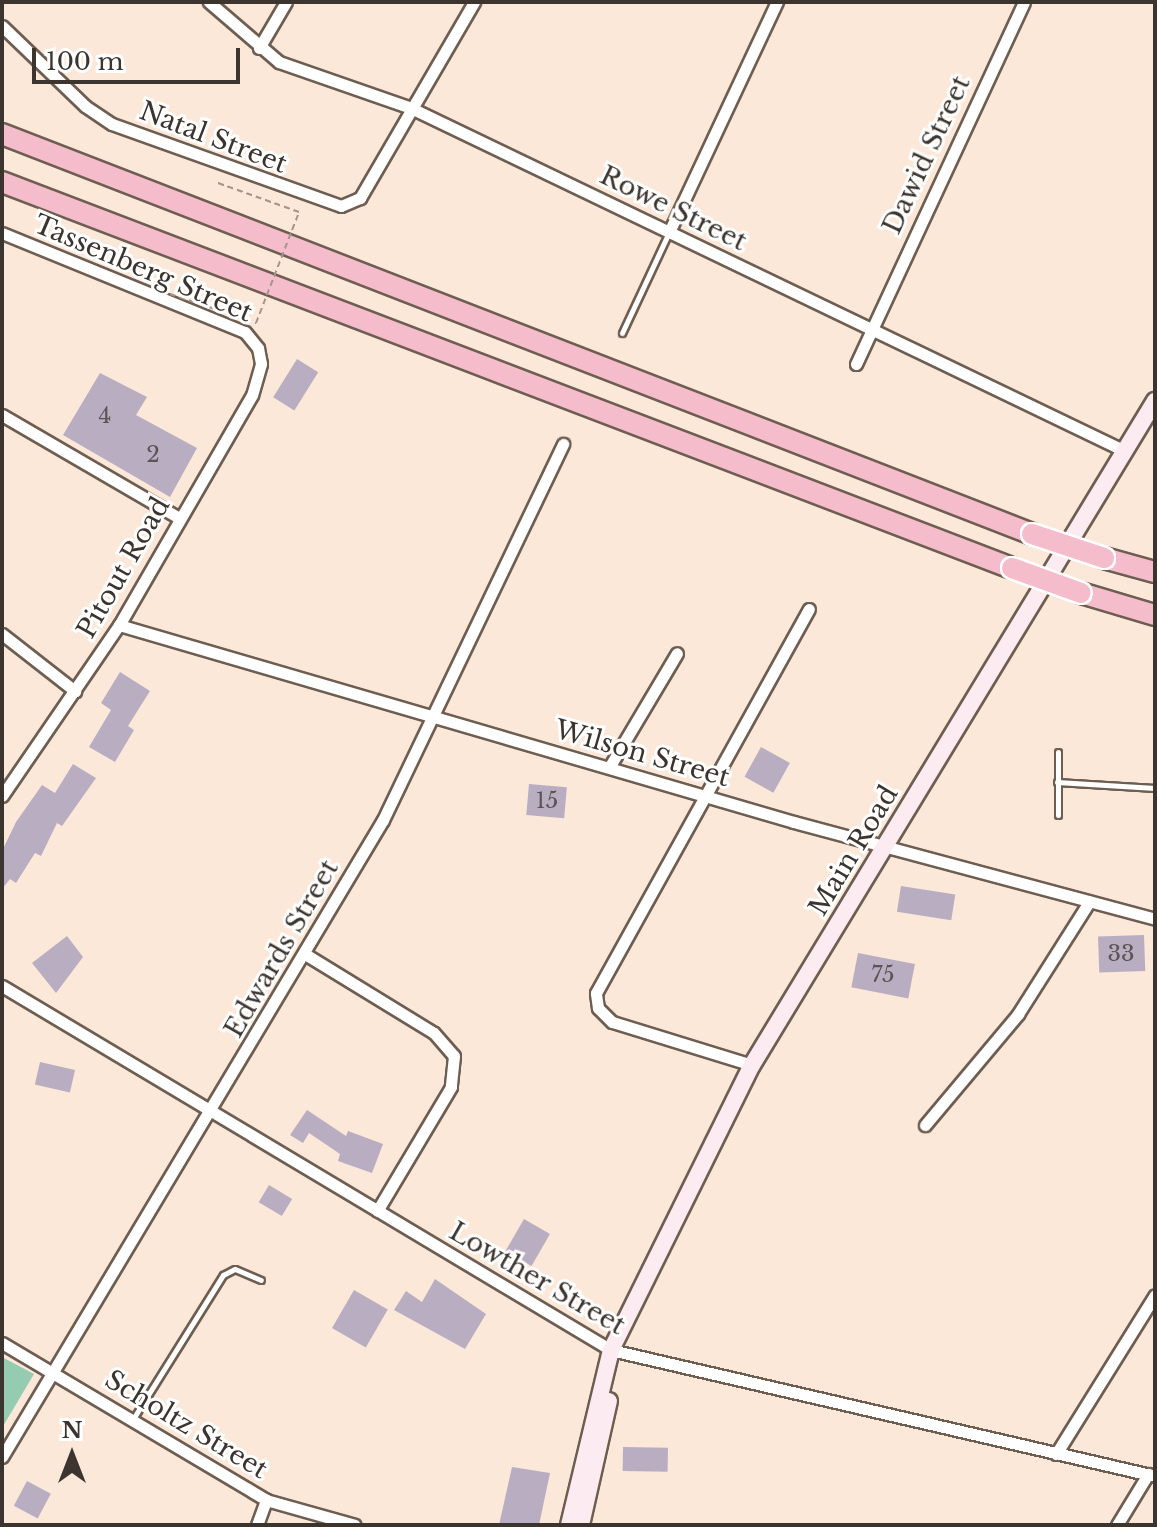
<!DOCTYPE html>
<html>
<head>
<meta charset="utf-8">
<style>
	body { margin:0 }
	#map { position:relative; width:1157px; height:1527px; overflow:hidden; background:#fbe8d9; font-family:"Libre Baskerville",serif }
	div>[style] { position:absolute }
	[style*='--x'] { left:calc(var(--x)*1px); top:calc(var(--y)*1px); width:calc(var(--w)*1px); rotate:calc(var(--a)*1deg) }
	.green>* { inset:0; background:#95ccb1 }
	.building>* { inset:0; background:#b9aec1; transform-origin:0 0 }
	.roads { filter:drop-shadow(2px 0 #6e5e51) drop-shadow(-2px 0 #6e5e51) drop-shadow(0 2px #6e5e51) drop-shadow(0 -2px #6e5e51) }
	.lane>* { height:5px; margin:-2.5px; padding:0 2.5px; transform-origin:2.5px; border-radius:2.5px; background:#fff }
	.street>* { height:11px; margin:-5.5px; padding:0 5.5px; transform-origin:5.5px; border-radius:5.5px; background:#fff }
	.secondary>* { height:16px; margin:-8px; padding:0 8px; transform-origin:8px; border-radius:8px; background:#fcebf0 }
	.highway>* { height:20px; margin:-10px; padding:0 10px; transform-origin:10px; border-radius:10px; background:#f5bccc }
	.path-bridge>* { height:2px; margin-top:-1px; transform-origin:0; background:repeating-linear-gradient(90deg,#a2958a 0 6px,transparent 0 10px) }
	.bridges { filter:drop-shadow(2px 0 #fff) drop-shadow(-2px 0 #fff) drop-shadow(0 2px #fff) drop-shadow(0 -2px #fff) }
	.highway-bridge>* { height:20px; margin:-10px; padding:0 10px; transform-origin:10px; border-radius:10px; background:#f5bccc }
	span { translate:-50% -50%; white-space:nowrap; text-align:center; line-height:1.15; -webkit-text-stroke:6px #fff; paint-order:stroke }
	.number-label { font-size:22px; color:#5b5354 }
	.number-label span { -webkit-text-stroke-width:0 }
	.street-label { font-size:26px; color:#3c352f }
	.frame { position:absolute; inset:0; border:4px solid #3c352f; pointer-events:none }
	.north { position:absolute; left:32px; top:1415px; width:80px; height:80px; -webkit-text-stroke:6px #fff; paint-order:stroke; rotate:0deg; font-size:22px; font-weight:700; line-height:32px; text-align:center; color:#3c352f }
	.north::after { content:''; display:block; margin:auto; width:28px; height:36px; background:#3c352f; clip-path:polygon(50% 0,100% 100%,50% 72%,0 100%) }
	.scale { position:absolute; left:32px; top:48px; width:208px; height:36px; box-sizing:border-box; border:4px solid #3c352f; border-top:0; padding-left:10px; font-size:24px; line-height:28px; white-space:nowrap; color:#3c352f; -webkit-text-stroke:6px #fff; paint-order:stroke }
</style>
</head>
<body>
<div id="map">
	<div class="green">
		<div style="clip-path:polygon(2px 1357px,34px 1374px,2px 1428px)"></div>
	</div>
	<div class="building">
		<div style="left:297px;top:359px;width:25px;height:45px;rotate:32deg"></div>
		<div style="clip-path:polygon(100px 373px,147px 397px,136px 415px,197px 448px,170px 497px,63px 435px)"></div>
		<div style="clip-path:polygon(120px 672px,150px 691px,128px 726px,134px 730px,115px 762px,89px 747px,111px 710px,101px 703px)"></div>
		<div style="left:761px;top:747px;width:33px;height:34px;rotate:29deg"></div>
		<div style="clip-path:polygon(73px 764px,96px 778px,62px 826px,57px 823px,41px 856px,35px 853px,16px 883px,10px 879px,2px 889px,2px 851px,16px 822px,42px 785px,55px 793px)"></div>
		<div style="left:529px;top:784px;width:38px;height:31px;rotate:5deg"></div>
		<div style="left:901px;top:886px;width:55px;height:26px;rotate:9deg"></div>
		<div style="left:1144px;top:935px;width:36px;height:46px;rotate:88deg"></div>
		<div style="clip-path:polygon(67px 936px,83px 957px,56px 993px,32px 963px)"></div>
		<div style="left:858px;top:953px;width:58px;height:35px;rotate:11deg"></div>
		<div style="left:40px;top:1062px;width:36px;height:23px;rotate:13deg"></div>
		<div style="clip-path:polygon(307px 1110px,346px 1136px,348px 1131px,383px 1144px,372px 1173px,338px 1161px,340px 1154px,309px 1133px,303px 1143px,290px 1135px)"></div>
		<div style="left:269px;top:1185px;width:27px;height:20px;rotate:31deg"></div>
		<div style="left:524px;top:1219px;width:30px;height:37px;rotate:30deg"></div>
		<div style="clip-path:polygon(435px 1279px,486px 1314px,465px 1349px,394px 1310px,406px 1291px,422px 1302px)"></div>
		<div style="left:354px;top:1290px;width:39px;height:44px;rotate:30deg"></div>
		<div style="left:623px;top:1447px;width:45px;height:24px;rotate:1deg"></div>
		<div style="clip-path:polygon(512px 1467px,550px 1473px,539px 1525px,499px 1525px)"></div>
		<div style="left:27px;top:1481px;width:27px;height:28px;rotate:28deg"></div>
	</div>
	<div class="roads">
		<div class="lane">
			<div style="--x:622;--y:333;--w:111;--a:-65"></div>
			<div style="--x:1057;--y:782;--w:98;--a:3.5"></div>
			<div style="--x:1058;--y:815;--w:63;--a:-90"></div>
			<div style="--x:133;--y:1419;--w:170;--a:-58"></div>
			<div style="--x:223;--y:1275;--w:13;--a:-27"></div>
			<div style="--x:235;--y:1269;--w:28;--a:23"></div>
		</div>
		<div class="street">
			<div style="--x:209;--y:2;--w:92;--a:40.6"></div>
			<div style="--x:279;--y:62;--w:140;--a:19.2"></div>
			<div style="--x:411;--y:108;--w:792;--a:25.66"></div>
			<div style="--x:2;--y:26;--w:115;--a:43.9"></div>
			<div style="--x:85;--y:106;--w:32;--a:34"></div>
			<div style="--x:112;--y:124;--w:243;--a:19.7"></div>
			<div style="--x:341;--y:206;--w:21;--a:-23"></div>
			<div style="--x:360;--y:198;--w:227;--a:-59.8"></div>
			<div style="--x:259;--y:48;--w:53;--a:-59.6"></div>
			<div style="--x:670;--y:230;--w:252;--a:-64.9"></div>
			<div style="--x:2;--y:233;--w:262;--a:22.2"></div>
			<div style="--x:245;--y:332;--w:21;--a:51"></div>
			<div style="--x:258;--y:348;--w:16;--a:79"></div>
			<div style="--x:261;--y:364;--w:32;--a:106"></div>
			<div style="--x:252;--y:395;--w:266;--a:120"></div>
			<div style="--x:119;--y:625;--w:207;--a:124.4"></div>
			<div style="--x:856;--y:364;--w:399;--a:-65.1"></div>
			<div style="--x:2;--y:415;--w:205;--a:30.2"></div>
			<div style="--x:119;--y:625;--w:703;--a:16.27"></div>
			<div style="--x:794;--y:822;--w:374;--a:15"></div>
			<div style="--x:2;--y:634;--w:93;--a:38"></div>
			<div style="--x:610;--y:766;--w:131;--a:-59.3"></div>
			<div style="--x:305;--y:954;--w:151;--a:31.5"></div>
			<div style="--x:434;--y:1033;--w:30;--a:49"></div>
			<div style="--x:454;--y:1056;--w:31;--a:96"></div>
			<div style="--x:451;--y:1087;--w:144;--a:120.8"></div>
			<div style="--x:2;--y:986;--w:709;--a:30.87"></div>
			<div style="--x:611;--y:1350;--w:558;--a:13.04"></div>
			<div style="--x:752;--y:1065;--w:146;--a:-162.9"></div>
			<div style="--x:612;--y:1022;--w:20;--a:-135"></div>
			<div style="--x:598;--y:1008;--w:15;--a:-98"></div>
			<div style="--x:596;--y:993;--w:439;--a:-61"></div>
			<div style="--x:925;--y:1125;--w:145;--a:-50"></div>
			<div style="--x:1018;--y:1014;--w:133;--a:-57.6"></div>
			<div style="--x:2;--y:1343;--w:307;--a:30.7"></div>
			<div style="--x:266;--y:1500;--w:92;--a:15.7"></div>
			<div style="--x:1056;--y:1454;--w:187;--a:-58.1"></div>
			<div style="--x:2;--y:1457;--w:742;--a:-59.12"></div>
			<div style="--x:383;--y:820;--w:417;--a:-64.4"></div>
			<div style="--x:257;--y:1525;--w:27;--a:-70"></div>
			<div style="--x:1117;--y:1525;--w:60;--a:-58.7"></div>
		</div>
		<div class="secondary">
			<div style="--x:569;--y:1525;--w:180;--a:-76.5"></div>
			<div style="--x:611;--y:1350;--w:318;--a:-63.7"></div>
			<div style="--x:752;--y:1065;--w:777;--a:-58.75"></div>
			<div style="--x:581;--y:1525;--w:127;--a:-77.3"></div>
		</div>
		<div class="highway">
			<div style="--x:2;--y:134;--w:1105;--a:21.22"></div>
			<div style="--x:2;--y:182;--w:1081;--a:20.92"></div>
			<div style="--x:1104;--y:558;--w:53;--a:15.4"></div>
			<div style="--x:1081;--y:593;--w:77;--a:16.6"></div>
		</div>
	</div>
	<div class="path-bridge">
		<div style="--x:170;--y:294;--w:91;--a:18.6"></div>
		<div style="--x:256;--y:323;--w:119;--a:-68.8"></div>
		<div style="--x:299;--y:212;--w:89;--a:-160.3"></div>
	</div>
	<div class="bridges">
		<div class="highway-bridge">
			<div style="--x:1032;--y:534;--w:76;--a:18.4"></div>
			<div style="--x:1012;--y:568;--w:73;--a:19.9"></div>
		</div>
	</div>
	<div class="number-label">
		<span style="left:105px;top:416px">4</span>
		<span style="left:153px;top:455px">2</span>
		<span style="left:547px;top:801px">15</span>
		<span style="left:1121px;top:954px">33</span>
		<span style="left:883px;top:975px">75</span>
	</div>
	<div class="street-label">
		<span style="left:213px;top:138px;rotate:21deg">Natal Street</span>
		<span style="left:927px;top:155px;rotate:-65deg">Dawid Street</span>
		<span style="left:673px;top:209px;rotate:26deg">Rowe Street</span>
		<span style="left:143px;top:269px;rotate:23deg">Tassenberg Street</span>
		<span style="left:124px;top:568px;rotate:-60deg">Pitout Road</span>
		<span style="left:642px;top:754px;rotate:16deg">Wilson Street</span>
		<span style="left:854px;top:851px;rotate:-59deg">Main Road</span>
		<span style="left:282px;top:949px;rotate:-60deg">Edwards Street</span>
		<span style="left:537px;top:1279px;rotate:30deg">Lowther Street</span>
		<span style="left:186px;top:1425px;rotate:31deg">Scholtz Street</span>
	</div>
	<div class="frame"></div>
	<div class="north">N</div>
	<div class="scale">100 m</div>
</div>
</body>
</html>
